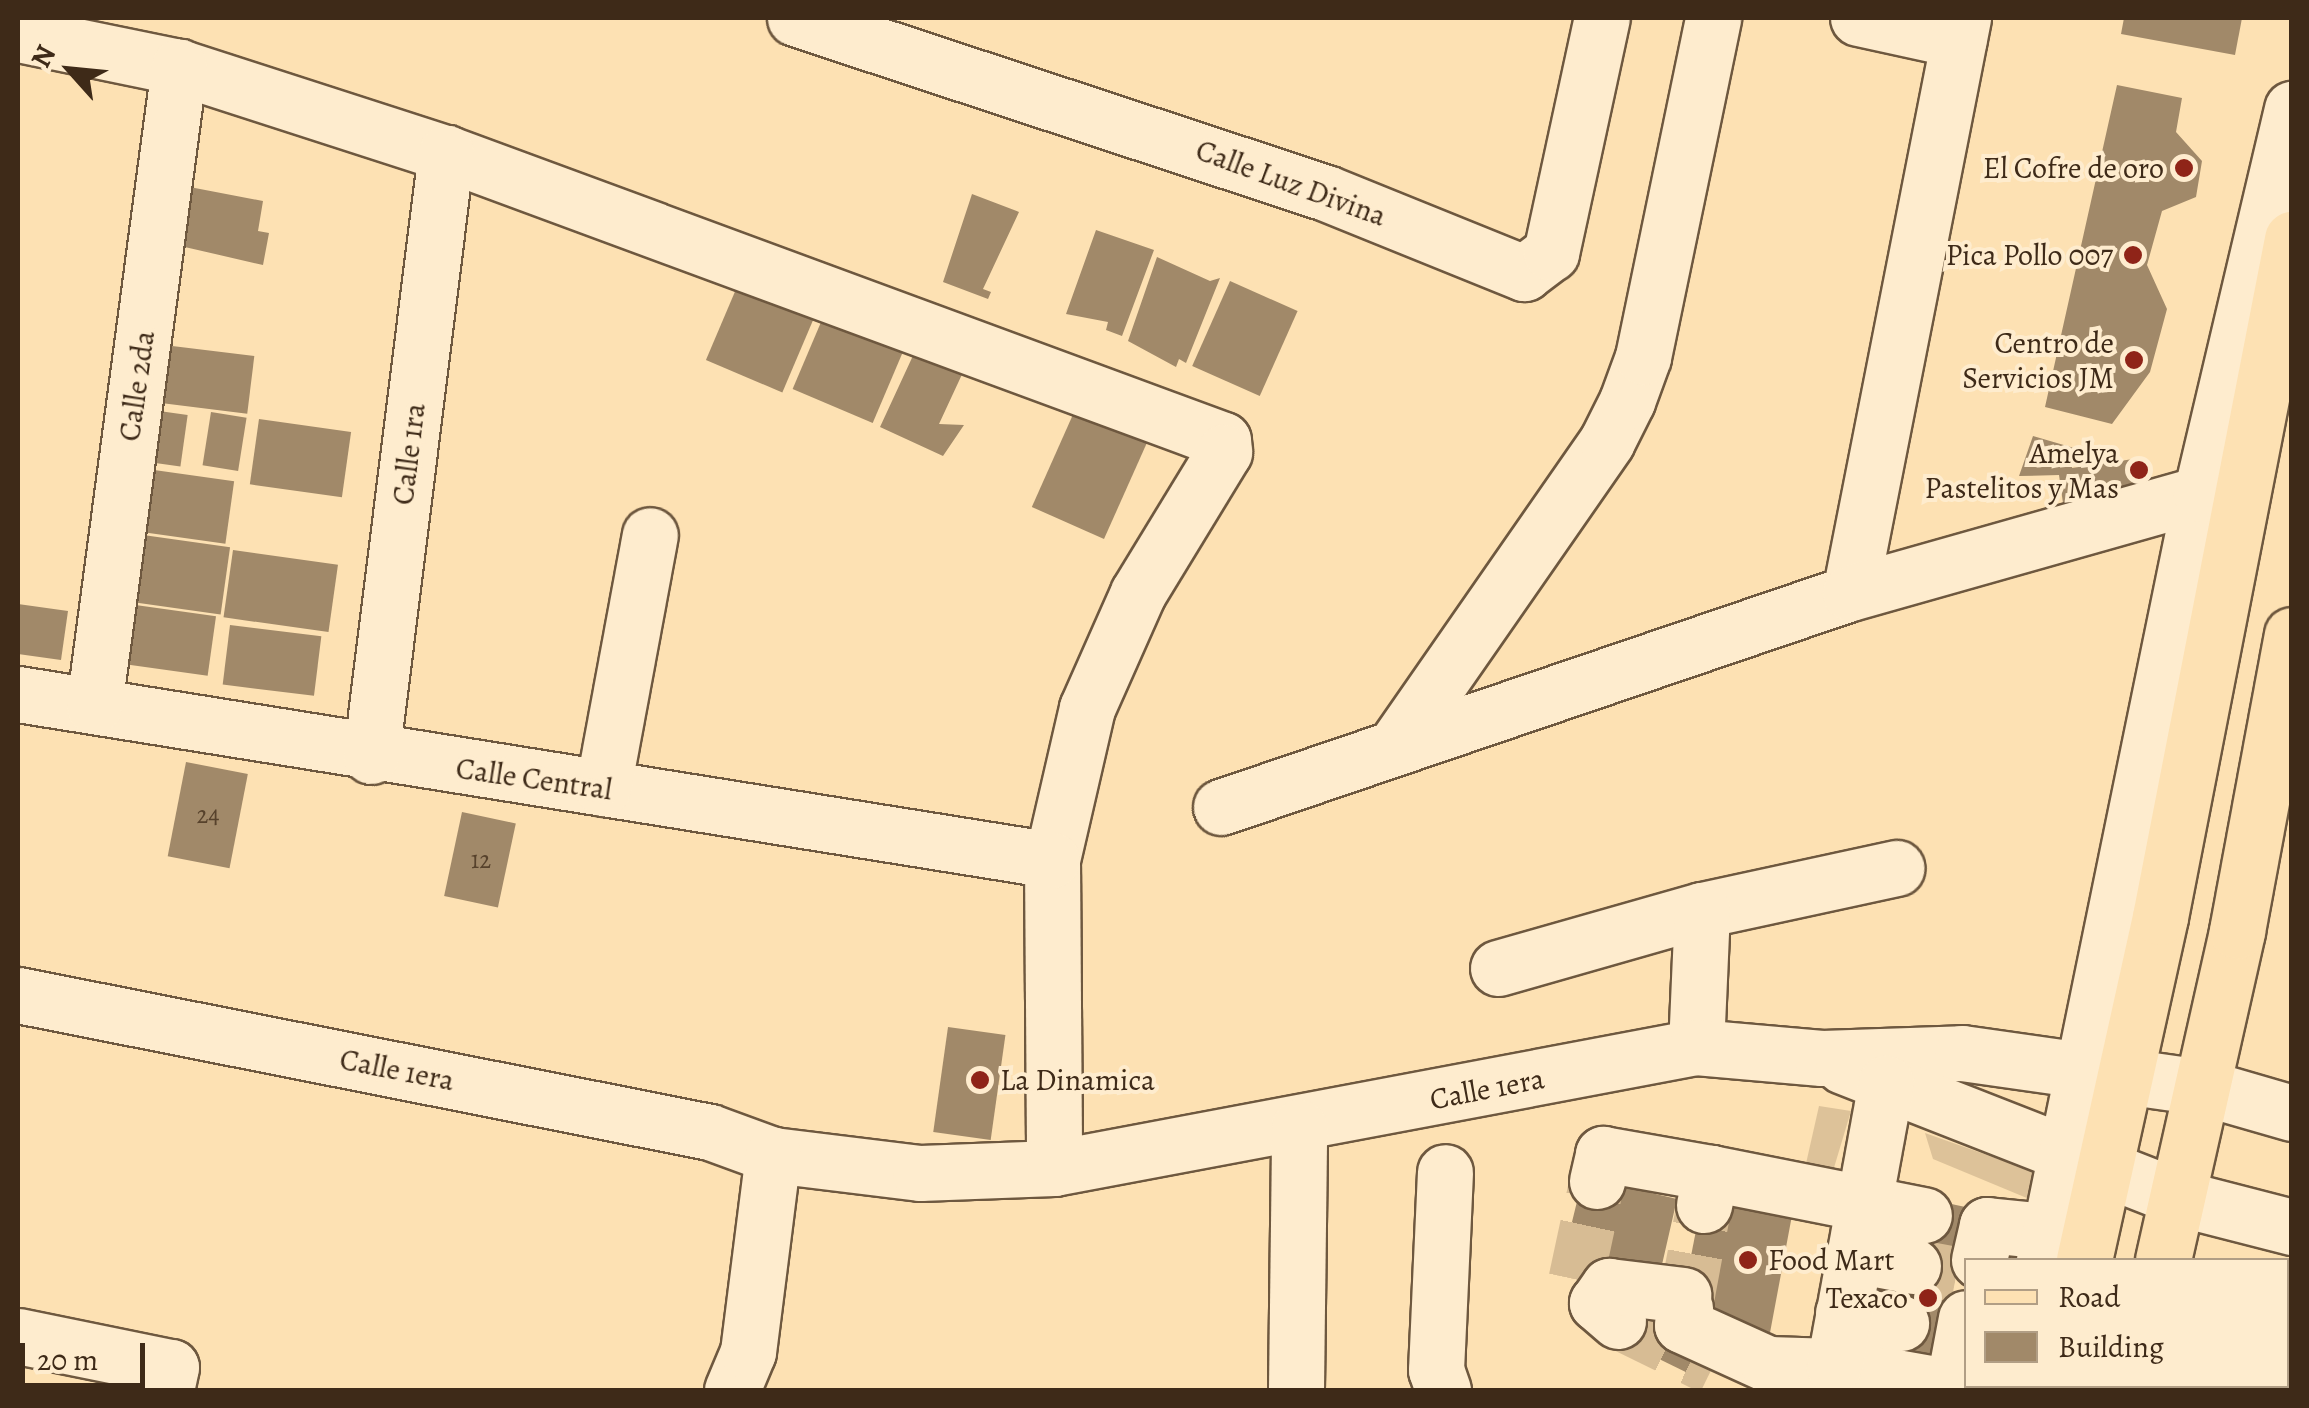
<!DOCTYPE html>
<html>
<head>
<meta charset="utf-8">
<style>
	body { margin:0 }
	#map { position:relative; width:2309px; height:1408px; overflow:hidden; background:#fde1b3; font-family:Alegreya,serif }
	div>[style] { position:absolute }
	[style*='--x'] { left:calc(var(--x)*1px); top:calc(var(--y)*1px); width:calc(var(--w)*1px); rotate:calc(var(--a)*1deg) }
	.green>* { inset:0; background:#ddc299 }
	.building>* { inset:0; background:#a18969; transform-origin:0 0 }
	.minor-tunnel>* { height:55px; margin-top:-27.5px; transform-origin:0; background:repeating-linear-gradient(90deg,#d7bc94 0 55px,transparent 0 83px) }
	.roads { filter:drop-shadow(2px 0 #6e583f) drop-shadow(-2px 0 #6e583f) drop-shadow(0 2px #6e583f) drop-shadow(0 -2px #6e583f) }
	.minor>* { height:55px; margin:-27.5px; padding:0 27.5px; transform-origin:27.5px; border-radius:27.5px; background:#feecce }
	.major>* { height:55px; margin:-27.5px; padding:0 27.5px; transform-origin:27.5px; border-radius:27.5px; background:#fde1b3 }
	.dots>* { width:28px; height:28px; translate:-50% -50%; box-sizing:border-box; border:5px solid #feecce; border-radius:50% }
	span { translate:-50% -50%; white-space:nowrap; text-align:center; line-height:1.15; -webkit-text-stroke:8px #feecce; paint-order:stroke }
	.number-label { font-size:25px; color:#57422c }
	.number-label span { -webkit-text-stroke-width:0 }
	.poi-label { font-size:30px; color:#3e2a18 }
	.right { translate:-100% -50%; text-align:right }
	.left { translate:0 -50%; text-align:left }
	.street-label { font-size:30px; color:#3e2a18 }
	.frame { position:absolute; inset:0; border:20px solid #3e2a18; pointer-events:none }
	.legend { position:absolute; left:1964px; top:1258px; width:325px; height:130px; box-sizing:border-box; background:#feecce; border:2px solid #b19e85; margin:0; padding:12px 18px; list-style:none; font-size:30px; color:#3e2a18 }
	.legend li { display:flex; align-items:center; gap:20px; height:50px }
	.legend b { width:50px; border:2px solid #b19e85 }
	.north { position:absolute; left:20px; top:20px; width:100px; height:100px; -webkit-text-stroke:8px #feecce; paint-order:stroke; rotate:297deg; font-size:28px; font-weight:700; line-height:40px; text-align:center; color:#3e2a18 }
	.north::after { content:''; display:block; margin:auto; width:35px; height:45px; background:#3e2a18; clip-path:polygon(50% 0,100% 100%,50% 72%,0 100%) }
	.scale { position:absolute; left:20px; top:1343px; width:125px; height:45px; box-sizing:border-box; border:5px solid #3e2a18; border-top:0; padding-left:12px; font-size:30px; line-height:35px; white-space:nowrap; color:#3e2a18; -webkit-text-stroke:8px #feecce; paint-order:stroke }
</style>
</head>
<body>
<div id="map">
	<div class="green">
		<div style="clip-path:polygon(1819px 1106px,1851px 1111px,1833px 1171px,1805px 1168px)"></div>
		<div style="clip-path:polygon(1925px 1133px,2032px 1171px,2039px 1176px,2034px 1201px,1933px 1159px)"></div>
	</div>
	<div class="building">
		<div style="clip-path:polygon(2124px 18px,2242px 18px,2235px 55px,2121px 34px)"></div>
		<div style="clip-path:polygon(2117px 85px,2182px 98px,2176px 132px,2202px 161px,2196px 197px,2162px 211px,2147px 265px,2167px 309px,2150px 372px,2112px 424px,2045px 407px)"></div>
		<div style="clip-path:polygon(174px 184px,263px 201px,258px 231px,269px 233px,263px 265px,163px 242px)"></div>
		<div style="clip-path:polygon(972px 194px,1019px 212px,983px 289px,991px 292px,988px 299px,943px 282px)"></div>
		<div style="clip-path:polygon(1096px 230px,1154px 250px,1122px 336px,1106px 330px,1108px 322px,1066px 314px)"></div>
		<div style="clip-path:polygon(1157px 257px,1210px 281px,1220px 278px,1186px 363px,1179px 359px,1176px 367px,1128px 341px)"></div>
		<div style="left:745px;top:268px;width:83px;height:100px;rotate:23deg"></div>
		<div style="left:1230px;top:281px;width:74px;height:93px;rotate:24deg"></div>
		<div style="left:827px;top:308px;width:87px;height:88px;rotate:23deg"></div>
		<div style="clip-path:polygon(923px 334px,971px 355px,939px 424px,964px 425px,943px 456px,880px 427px)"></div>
		<div style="left:164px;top:345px;width:91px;height:58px;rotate:7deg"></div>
		<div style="left:1079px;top:401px;width:79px;height:116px;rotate:24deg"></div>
		<div style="left:152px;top:410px;width:36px;height:52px;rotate:8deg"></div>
		<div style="left:211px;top:412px;width:36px;height:54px;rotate:9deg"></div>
		<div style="left:259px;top:419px;width:93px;height:66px;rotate:8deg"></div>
		<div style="clip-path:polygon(2033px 436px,2074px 448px,2072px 468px,2140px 458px,2147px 479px,2063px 503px,2059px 475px,2019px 476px)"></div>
		<div style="left:147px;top:469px;width:88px;height:63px;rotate:8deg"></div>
		<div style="left:136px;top:534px;width:95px;height:68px;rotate:8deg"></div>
		<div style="left:233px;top:550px;width:106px;height:68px;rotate:8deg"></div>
		<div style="left:114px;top:602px;width:103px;height:60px;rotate:8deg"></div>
		<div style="clip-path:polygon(18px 604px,68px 611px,61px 660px,18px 654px)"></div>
		<div style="left:230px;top:625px;width:92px;height:60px;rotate:7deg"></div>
		<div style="left:186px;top:762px;width:63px;height:96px;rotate:11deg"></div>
		<div style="left:462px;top:812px;width:55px;height:86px;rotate:12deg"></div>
		<div style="left:948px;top:1027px;width:58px;height:106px;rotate:8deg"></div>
		<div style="clip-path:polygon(1583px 1177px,1677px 1199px,1661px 1269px,1597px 1255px,1590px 1282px,1559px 1275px)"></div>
		<div style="clip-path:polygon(1723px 1197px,1793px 1210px,1769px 1338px,1681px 1307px,1701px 1205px)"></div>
		<div style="left:1928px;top:1199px;width:43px;height:154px;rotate:12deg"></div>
		<div style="left:1626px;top:1305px;width:104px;height:34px;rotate:26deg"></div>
	</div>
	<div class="minor-tunnel">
		<div style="--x:1913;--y:1266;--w:44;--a:10.5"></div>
		<div style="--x:1576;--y:1279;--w:100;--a:-77.9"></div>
		<div style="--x:1685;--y:1308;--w:105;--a:-79.5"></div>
		<div style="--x:1618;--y:1321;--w:105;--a:26.1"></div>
	</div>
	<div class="roads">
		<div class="minor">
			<div style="--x:795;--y:18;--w:559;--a:18.24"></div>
			<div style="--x:1326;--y:193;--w:214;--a:22"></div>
			<div style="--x:1524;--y:273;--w:34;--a:-37"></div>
			<div style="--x:1551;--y:253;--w:240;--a:-77.8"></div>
			<div style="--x:1858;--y:18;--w:103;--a:12.3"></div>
			<div style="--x:18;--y:34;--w:164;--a:11.6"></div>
			<div style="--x:179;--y:67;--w:281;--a:17.9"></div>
			<div style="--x:446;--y:153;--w:828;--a:20.27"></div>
			<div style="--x:1223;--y:440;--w:12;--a:85"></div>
			<div style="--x:1224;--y:452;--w:165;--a:121.4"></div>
			<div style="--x:1138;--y:593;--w:126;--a:113.9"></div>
			<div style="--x:1087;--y:708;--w:156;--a:103"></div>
			<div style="--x:1052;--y:860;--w:308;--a:89.6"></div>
			<div style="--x:1850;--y:593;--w:586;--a:-78.88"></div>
			<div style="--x:18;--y:694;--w:1047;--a:9.12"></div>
			<div style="--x:94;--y:706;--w:645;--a:-82.42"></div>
			<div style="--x:1398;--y:742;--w:366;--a:-55.2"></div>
			<div style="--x:1607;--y:441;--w:45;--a:-63.4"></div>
			<div style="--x:1627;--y:401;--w:47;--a:-70"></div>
			<div style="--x:1643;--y:357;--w:346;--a:-78.3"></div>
			<div style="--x:371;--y:756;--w:608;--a:-82.91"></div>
			<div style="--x:603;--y:788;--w:257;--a:-79.5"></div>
			<div style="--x:1221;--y:807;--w:664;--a:-18.79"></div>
			<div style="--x:1850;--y:593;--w:394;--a:-15.8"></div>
			<div style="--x:1702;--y:910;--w:199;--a:-12.2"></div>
			<div style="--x:1498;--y:968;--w:212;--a:-15.9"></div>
			<div style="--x:1702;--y:910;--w:137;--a:92.5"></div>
			<div style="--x:18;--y:995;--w:705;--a:11.2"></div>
			<div style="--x:710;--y:1132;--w:67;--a:20.1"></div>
			<div style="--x:773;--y:1155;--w:148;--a:7"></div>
			<div style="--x:920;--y:1173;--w:134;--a:-2.1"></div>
			<div style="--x:1054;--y:1168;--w:653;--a:-10.67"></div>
			<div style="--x:1696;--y:1047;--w:126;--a:5"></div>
			<div style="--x:1822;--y:1058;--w:140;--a:-2"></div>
			<div style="--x:1962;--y:1053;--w:242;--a:8.1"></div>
			<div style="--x:2202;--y:1087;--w:94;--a:16.1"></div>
			<div style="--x:1843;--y:1066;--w:361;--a:21.4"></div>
			<div style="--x:2179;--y:1198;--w:117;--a:14.4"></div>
			<div style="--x:1597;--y:1181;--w:28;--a:-77"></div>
			<div style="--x:1603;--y:1154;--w:110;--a:10"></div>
			<div style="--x:1704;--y:1205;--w:33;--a:-78"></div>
			<div style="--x:1711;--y:1173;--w:217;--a:11.2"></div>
			<div style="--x:1855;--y:1255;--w:59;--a:10.7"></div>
			<div style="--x:1979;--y:1260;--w:36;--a:-77"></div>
			<div style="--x:1987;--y:1225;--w:100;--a:5.8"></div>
			<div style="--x:2044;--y:1260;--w:782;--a:-78.42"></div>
			<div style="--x:2201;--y:494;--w:396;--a:-76.7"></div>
			<div style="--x:1685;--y:1308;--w:17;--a:100"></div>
			<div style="--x:1682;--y:1325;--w:94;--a:24.4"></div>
			<div style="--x:1768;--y:1364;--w:66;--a:1.7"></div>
			<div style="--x:1834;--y:1366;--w:121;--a:10"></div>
			<div style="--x:1843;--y:1313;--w:59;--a:9.8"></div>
			<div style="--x:1618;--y:1321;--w:28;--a:-139"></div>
			<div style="--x:1597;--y:1303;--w:21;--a:-55"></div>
			<div style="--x:1609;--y:1286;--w:75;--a:6.9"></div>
			<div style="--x:18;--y:1336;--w:156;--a:11.5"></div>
			<div style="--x:171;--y:1367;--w:24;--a:102"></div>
			<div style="--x:1834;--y:1366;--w:288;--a:-79.6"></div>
			<div style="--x:1296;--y:1388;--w:261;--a:-89.3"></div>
			<div style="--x:732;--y:1390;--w:41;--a:-67.2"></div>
			<div style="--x:748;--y:1352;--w:199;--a:-82.8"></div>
			<div style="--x:1443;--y:1390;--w:21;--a:-109"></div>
			<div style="--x:1436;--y:1370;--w:198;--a:-87.4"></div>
			<div style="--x:1958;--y:1390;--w:6;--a:-149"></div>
			<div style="--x:1953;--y:1387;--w:70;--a:-79.3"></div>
			<div style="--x:2013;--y:1390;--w:4;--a:-76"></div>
		</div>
		<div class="major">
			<div style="--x:2084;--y:1260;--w:351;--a:-77.5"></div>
			<div style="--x:2160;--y:917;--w:691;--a:-78.98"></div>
			<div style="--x:2163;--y:1260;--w:337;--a:-77.3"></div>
			<div style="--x:2237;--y:931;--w:301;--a:-79.5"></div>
			<div style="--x:2057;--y:1390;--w:4;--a:-76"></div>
			<div style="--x:2135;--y:1390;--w:4;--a:-76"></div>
		</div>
	</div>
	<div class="dots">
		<div style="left:2184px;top:168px;background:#8f2418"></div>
		<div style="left:2133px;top:255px;background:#8f2418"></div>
		<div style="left:2134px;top:360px;background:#8f2418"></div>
		<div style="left:2139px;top:470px;background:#8f2418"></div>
		<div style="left:980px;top:1080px;background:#8f2418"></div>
		<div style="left:1748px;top:1260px;background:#8f2418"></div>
		<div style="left:1928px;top:1298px;background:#8f2418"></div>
	</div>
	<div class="number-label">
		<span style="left:208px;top:815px">24</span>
		<span style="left:481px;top:860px">12</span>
	</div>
	<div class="poi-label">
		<span class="right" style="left:2164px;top:168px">El Cofre de oro</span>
		<span class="right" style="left:2113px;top:255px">Pica Pollo 007</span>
		<span class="right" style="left:2114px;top:360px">Centro de<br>Servicios JM</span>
		<span class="right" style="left:2119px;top:470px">Amelya<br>Pastelitos y Mas</span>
		<span class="left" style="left:1000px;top:1080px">La Dinamica</span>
		<span class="left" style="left:1768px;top:1260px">Food Mart</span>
		<span class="right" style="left:1908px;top:1298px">Texaco</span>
	</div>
	<div class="street-label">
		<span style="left:1291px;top:183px;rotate:20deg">Calle Luz Divina</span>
		<span style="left:137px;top:386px;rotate:-82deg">Calle 2da</span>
		<span style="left:409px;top:454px;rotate:-83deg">Calle 1ra</span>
		<span style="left:534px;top:779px;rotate:8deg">Calle Central</span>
		<span style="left:397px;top:1070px;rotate:11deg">Calle 1era</span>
		<span style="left:1487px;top:1089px;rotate:-11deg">Calle 1era</span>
	</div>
	<div class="frame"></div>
	<ul class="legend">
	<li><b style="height:12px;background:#fde1b3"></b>Road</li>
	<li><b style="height:28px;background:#a18969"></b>Building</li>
	</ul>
	<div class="north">N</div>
	<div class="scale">20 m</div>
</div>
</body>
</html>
